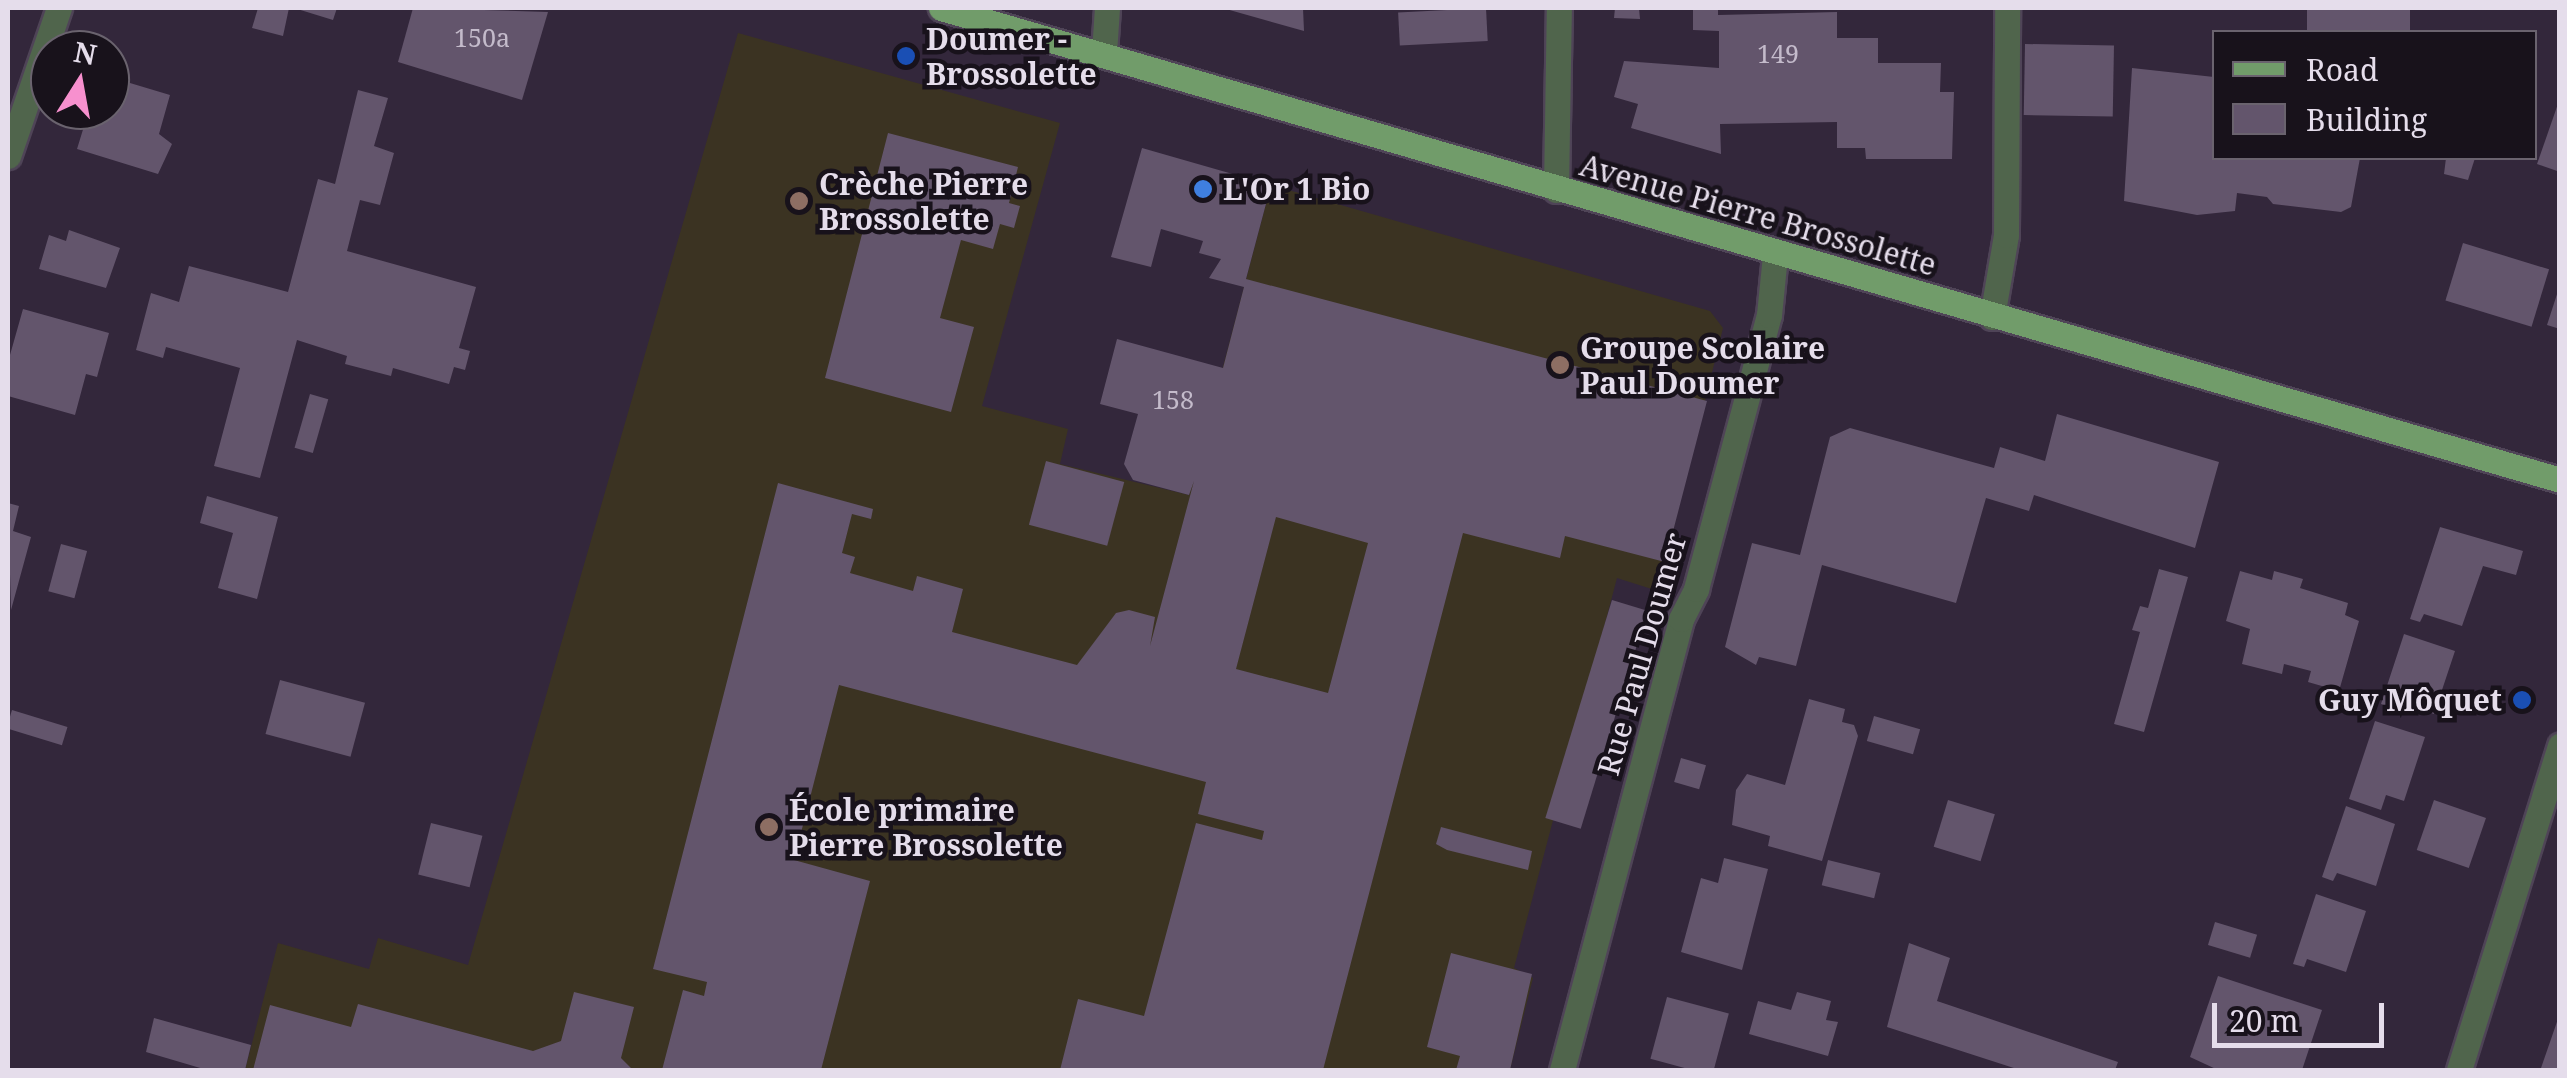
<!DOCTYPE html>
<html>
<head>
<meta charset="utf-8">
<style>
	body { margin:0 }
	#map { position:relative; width:2567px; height:1078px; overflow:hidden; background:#33273b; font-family:"Noto Serif",serif }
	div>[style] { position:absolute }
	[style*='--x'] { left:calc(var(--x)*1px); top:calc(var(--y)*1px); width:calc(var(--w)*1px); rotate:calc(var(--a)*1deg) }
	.education>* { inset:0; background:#3b3322 }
	.building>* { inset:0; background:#63556c; transform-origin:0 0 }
	.roads { filter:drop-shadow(2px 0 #4f4457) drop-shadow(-2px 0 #4f4457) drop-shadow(0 2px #4f4457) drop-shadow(0 -2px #4f4457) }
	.minor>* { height:25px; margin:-12.5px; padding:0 12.5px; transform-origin:12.5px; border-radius:12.5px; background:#50654c }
	.major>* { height:25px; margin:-12.5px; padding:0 12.5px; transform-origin:12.5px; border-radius:12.5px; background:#719c6a }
	.dots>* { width:28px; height:28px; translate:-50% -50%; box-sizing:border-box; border:5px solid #18121b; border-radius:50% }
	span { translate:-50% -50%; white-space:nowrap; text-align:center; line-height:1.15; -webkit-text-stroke:9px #18121b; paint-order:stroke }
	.number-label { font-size:25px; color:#c4bbcb }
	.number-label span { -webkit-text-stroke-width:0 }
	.poi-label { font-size:30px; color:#e5ddeb; font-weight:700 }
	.left { translate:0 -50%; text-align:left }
	.right { translate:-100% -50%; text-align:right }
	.street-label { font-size:30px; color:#e5ddeb }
	.frame { position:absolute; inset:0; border:10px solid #e5ddeb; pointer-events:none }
	.legend { position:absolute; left:2212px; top:30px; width:325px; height:130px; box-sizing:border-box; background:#18121b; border:2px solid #6a636e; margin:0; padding:12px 18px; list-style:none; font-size:30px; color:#e5ddeb }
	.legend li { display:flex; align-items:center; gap:20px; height:50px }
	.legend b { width:50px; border:2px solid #6a636e }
	.north { position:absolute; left:30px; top:30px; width:100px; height:100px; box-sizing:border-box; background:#18121b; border:2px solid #6a636e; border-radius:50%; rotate:11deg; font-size:28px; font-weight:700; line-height:40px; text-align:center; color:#e5ddeb }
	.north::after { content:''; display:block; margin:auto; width:35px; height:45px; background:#f790ce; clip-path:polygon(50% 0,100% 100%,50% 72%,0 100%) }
	.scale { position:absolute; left:2212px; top:1003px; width:172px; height:45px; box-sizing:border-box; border:5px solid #e5ddeb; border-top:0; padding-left:12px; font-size:30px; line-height:35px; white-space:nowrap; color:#e5ddeb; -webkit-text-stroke:8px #18121b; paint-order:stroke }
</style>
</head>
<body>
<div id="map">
	<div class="education">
		<div style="clip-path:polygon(738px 33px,1060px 123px,982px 406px,1068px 429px,1060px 464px,1189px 495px,1271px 185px,1710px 311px,1723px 328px,1658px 591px,1617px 578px,1514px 968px,1533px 978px,1510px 1070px,245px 1070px,278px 943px,369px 969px,378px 938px,468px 965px)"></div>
	</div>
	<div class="building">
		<div style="clip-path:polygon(258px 8px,289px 8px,283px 36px,252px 28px)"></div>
		<div style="clip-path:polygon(294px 8px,337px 8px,333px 20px)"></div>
		<div style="clip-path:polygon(413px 8px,548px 12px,522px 100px,398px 62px)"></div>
		<div style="clip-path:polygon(1226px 8px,1303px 8px,1304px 31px,1226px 9px)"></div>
		<div style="left:1486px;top:8px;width:33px;height:88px;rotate:87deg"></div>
		<div style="clip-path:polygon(1615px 8px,1639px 8px,1640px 19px,1614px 18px)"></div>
		<div style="clip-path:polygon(1693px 8px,1718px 8px,1718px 15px,1837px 12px,1837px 38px,1878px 38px,1878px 63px,1941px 63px,1940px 92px,1954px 92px,1952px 159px,1866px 159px,1865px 148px,1837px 148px,1837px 122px,1720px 124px,1721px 154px,1631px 128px,1638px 104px,1614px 97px,1624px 61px,1719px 68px,1719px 31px,1693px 30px)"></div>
		<div style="left:2307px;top:8px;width:103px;height:25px"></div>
		<div style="left:2025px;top:44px;width:89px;height:71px;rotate:1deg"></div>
		<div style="clip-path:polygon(2132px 68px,2214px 77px,2214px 158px,2360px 158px,2351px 207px,2341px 212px,2273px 204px,2267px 197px,2237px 193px,2235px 211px,2197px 215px,2124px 201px)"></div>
		<div style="clip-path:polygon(110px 77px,170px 95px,159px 134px,172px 144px,158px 174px,77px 149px,89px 110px,110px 110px)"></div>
		<div style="clip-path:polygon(358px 90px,388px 98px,374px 146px,394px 153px,380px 205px,360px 200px,347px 251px,476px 287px,459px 348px,470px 351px,465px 370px,454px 367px,449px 384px,393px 368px,391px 376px,345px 364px,347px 356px,297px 340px,260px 478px,214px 466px,240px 368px,166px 347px,163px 358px,136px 350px,151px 293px,179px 302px,189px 266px,288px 292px,318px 179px,335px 184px)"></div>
		<div style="clip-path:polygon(2560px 98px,2560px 172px,2537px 164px)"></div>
		<div style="clip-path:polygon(888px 133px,1018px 167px,1009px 203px,1020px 206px,1014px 228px,1000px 224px,993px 249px,961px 240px,940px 318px,974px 327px,951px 412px,825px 378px)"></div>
		<div style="clip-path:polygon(evenodd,1142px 148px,1271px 185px,1246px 279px,1707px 401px,1665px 562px,1565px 536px,1560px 558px,1463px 533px,1323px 1070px,1060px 1070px,1078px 999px,1144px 1016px,1196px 823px,1262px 840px,1264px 831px,1198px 814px,1206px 782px,839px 685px,794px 860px,870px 881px,821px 1070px,662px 1070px,683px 990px,704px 996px,707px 982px,653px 969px,778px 483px,873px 509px,871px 519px,852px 514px,842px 553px,855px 557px,850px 573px,913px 591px,917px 576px,963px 589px,952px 632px,1077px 665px,1116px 613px,1129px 610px,1155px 617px,1150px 646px,1194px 481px,1189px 495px,1133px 480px,1124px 464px,1138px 414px,1100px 404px,1117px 339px,1223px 368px,1244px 287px,1209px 278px,1221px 259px,1199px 253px,1203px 241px,1161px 229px,1151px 267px,1111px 257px,1142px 148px,1276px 517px,1368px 543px,1328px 693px,1236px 669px,1276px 517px)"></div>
		<div style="clip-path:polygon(2446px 158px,2475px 158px,2468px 180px,2444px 174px)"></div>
		<div style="clip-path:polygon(69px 230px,120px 248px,106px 288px,39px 269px,49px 235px,66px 241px)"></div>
		<div style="left:2463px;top:243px;width:90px;height:60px;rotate:17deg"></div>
		<div style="clip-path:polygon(2559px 288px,2560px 288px,2560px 329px,2547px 325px)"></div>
		<div style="clip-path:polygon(23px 309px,109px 333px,97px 377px,86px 374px,75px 415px,8px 396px,8px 362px)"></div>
		<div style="left:310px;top:394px;width:19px;height:56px;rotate:16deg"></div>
		<div style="clip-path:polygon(2057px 414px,2219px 462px,2195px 548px,2034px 495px,2029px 511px,1986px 498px,1956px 603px,1822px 565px,1796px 666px,1759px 657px,1756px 665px,1725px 647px,1752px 543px,1800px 555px,1830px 437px,1850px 428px,1994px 468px,2000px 447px,2045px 461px)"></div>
		<div style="left:1046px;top:461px;width:81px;height:66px;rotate:15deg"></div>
		<div style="clip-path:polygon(207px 496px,278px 517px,257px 599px,218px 588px,233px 533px,200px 523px)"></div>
		<div style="clip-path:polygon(8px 503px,19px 506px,13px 531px,31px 537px,11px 610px)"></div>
		<div style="clip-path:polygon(2440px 527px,2523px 551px,2516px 575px,2483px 566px,2462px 626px,2424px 614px,2420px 622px,2410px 619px)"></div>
		<div style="left:61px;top:544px;width:27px;height:49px;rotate:15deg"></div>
		<div style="clip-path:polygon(2159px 569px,2188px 577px,2144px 732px,2114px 724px,2140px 632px,2132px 630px,2140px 606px,2148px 608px)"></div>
		<div style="clip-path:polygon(2240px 571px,2272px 580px,2274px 571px,2303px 579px,2300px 588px,2348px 603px,2345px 615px,2359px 621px,2339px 691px,2308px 682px,2311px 671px,2284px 664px,2282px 674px,2242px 664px,2250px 629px,2226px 621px)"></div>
		<div style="left:1612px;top:600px;width:37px;height:228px;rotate:17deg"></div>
		<div style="clip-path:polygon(2404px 634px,2455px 651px,2434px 714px,2394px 700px,2391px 708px,2381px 704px)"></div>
		<div style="left:280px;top:680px;width:88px;height:56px;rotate:15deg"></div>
		<div style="clip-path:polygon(1809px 699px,1845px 709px,1842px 722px,1854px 725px,1858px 736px,1822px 861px,1768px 846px,1770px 836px,1732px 825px,1736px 790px,1747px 774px,1785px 785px)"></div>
		<div style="left:12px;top:710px;width:58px;height:19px;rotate:17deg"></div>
		<div style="left:1874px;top:716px;width:48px;height:26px;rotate:16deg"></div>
		<div style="clip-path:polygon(2375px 721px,2425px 737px,2404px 801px,2386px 795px,2381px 810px,2349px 799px)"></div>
		<div style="left:1681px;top:758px;width:26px;height:25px;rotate:16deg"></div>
		<div style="left:1948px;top:800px;width:49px;height:49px;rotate:17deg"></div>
		<div style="left:2434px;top:800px;width:55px;height:53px;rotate:19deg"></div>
		<div style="clip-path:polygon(2346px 806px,2395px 824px,2376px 886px,2337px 873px,2333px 881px,2322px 877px)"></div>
		<div style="left:431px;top:823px;width:53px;height:53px;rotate:14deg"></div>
		<div style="clip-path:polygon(1441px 827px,1532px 851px,1528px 870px,1447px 850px,1436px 844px)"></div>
		<div style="clip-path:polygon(1724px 858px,1768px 869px,1742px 970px,1681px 952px,1701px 878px,1718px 883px)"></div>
		<div style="left:1828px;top:860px;width:54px;height:26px;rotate:14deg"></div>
		<div style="clip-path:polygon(2316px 894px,2366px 911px,2346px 972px,2307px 959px,2304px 967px,2293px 964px)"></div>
		<div style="left:2215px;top:922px;width:44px;height:24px;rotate:17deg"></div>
		<div style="clip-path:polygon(1909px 943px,1950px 958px,1937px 1001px,2118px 1062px,2115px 1070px,2020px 1070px,1887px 1027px)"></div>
		<div style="clip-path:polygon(1451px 953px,1532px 974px,1510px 1070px,1456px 1070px,1460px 1056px,1427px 1047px)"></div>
		<div style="clip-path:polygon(2218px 976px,2322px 1010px,2302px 1070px,2218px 1070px,2190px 1057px)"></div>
		<div style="clip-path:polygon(574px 992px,634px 1007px,621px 1058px,633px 1070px,253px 1070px,270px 1005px,351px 1027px,358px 1004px,533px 1051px,561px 1041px)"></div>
		<div style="clip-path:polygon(1797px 992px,1831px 1001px,1826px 1020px,1838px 1022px,1828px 1056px,1749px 1034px,1758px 1001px,1791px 1010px)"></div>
		<div style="left:1667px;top:997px;width:64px;height:64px;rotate:15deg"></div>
		<div style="clip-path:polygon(2559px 1016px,2560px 1070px,2544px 1070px,2541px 1068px)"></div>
		<div style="clip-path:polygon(154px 1018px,251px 1045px,245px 1070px,207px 1070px,146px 1052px)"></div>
	</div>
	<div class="roads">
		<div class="minor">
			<div style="--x:1104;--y:53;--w:45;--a:-86.2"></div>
			<div style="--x:8;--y:156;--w:157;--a:-71"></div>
			<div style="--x:1556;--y:190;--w:182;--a:-89.1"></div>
			<div style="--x:1992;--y:317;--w:83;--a:-80.3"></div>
			<div style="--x:2006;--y:235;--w:227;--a:-89.7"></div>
			<div style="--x:1562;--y:1070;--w:466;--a:-75.2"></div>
			<div style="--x:1681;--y:619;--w:34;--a:-63"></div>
			<div style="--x:1696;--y:589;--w:284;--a:-75.1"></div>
			<div style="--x:1769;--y:315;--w:60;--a:-84.3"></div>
			<div style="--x:2459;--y:1070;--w:340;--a:-72.7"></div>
		</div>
		<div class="major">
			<div style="--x:941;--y:8;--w:1686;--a:16.25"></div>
		</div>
	</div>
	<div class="dots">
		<div style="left:906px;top:56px;background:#1a4fb4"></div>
		<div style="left:1203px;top:189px;background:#3f7fe0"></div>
		<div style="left:799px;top:201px;background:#8d6e63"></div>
		<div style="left:1560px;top:365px;background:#8d6e63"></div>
		<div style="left:2522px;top:700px;background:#1a4fb4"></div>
		<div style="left:769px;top:827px;background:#8d6e63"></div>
	</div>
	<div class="number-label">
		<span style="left:482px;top:37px">150a</span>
		<span style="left:1778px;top:53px">149</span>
		<span style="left:1173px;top:399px">158</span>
	</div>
	<div class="poi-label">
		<span class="left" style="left:926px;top:56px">Doumer -<br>Brossolette</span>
		<span class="left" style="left:819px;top:201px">Crèche Pierre<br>Brossolette</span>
		<span class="left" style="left:1223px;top:189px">L'Or 1 Bio</span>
		<span class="left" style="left:1580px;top:365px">Groupe Scolaire<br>Paul Doumer</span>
		<span class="right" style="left:2502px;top:700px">Guy Môquet</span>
		<span class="left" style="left:789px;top:827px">École primaire<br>Pierre Brossolette</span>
	</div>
	<div class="street-label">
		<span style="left:1758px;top:215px;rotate:16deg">Avenue Pierre Brossolette</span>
		<span style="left:1642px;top:654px;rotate:-74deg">Rue Paul Doumer</span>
	</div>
	<div class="frame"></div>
	<ul class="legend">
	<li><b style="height:12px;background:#719c6a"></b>Road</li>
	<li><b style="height:28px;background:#63556c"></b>Building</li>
	</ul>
	<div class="north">N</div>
	<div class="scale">20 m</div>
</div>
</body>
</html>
